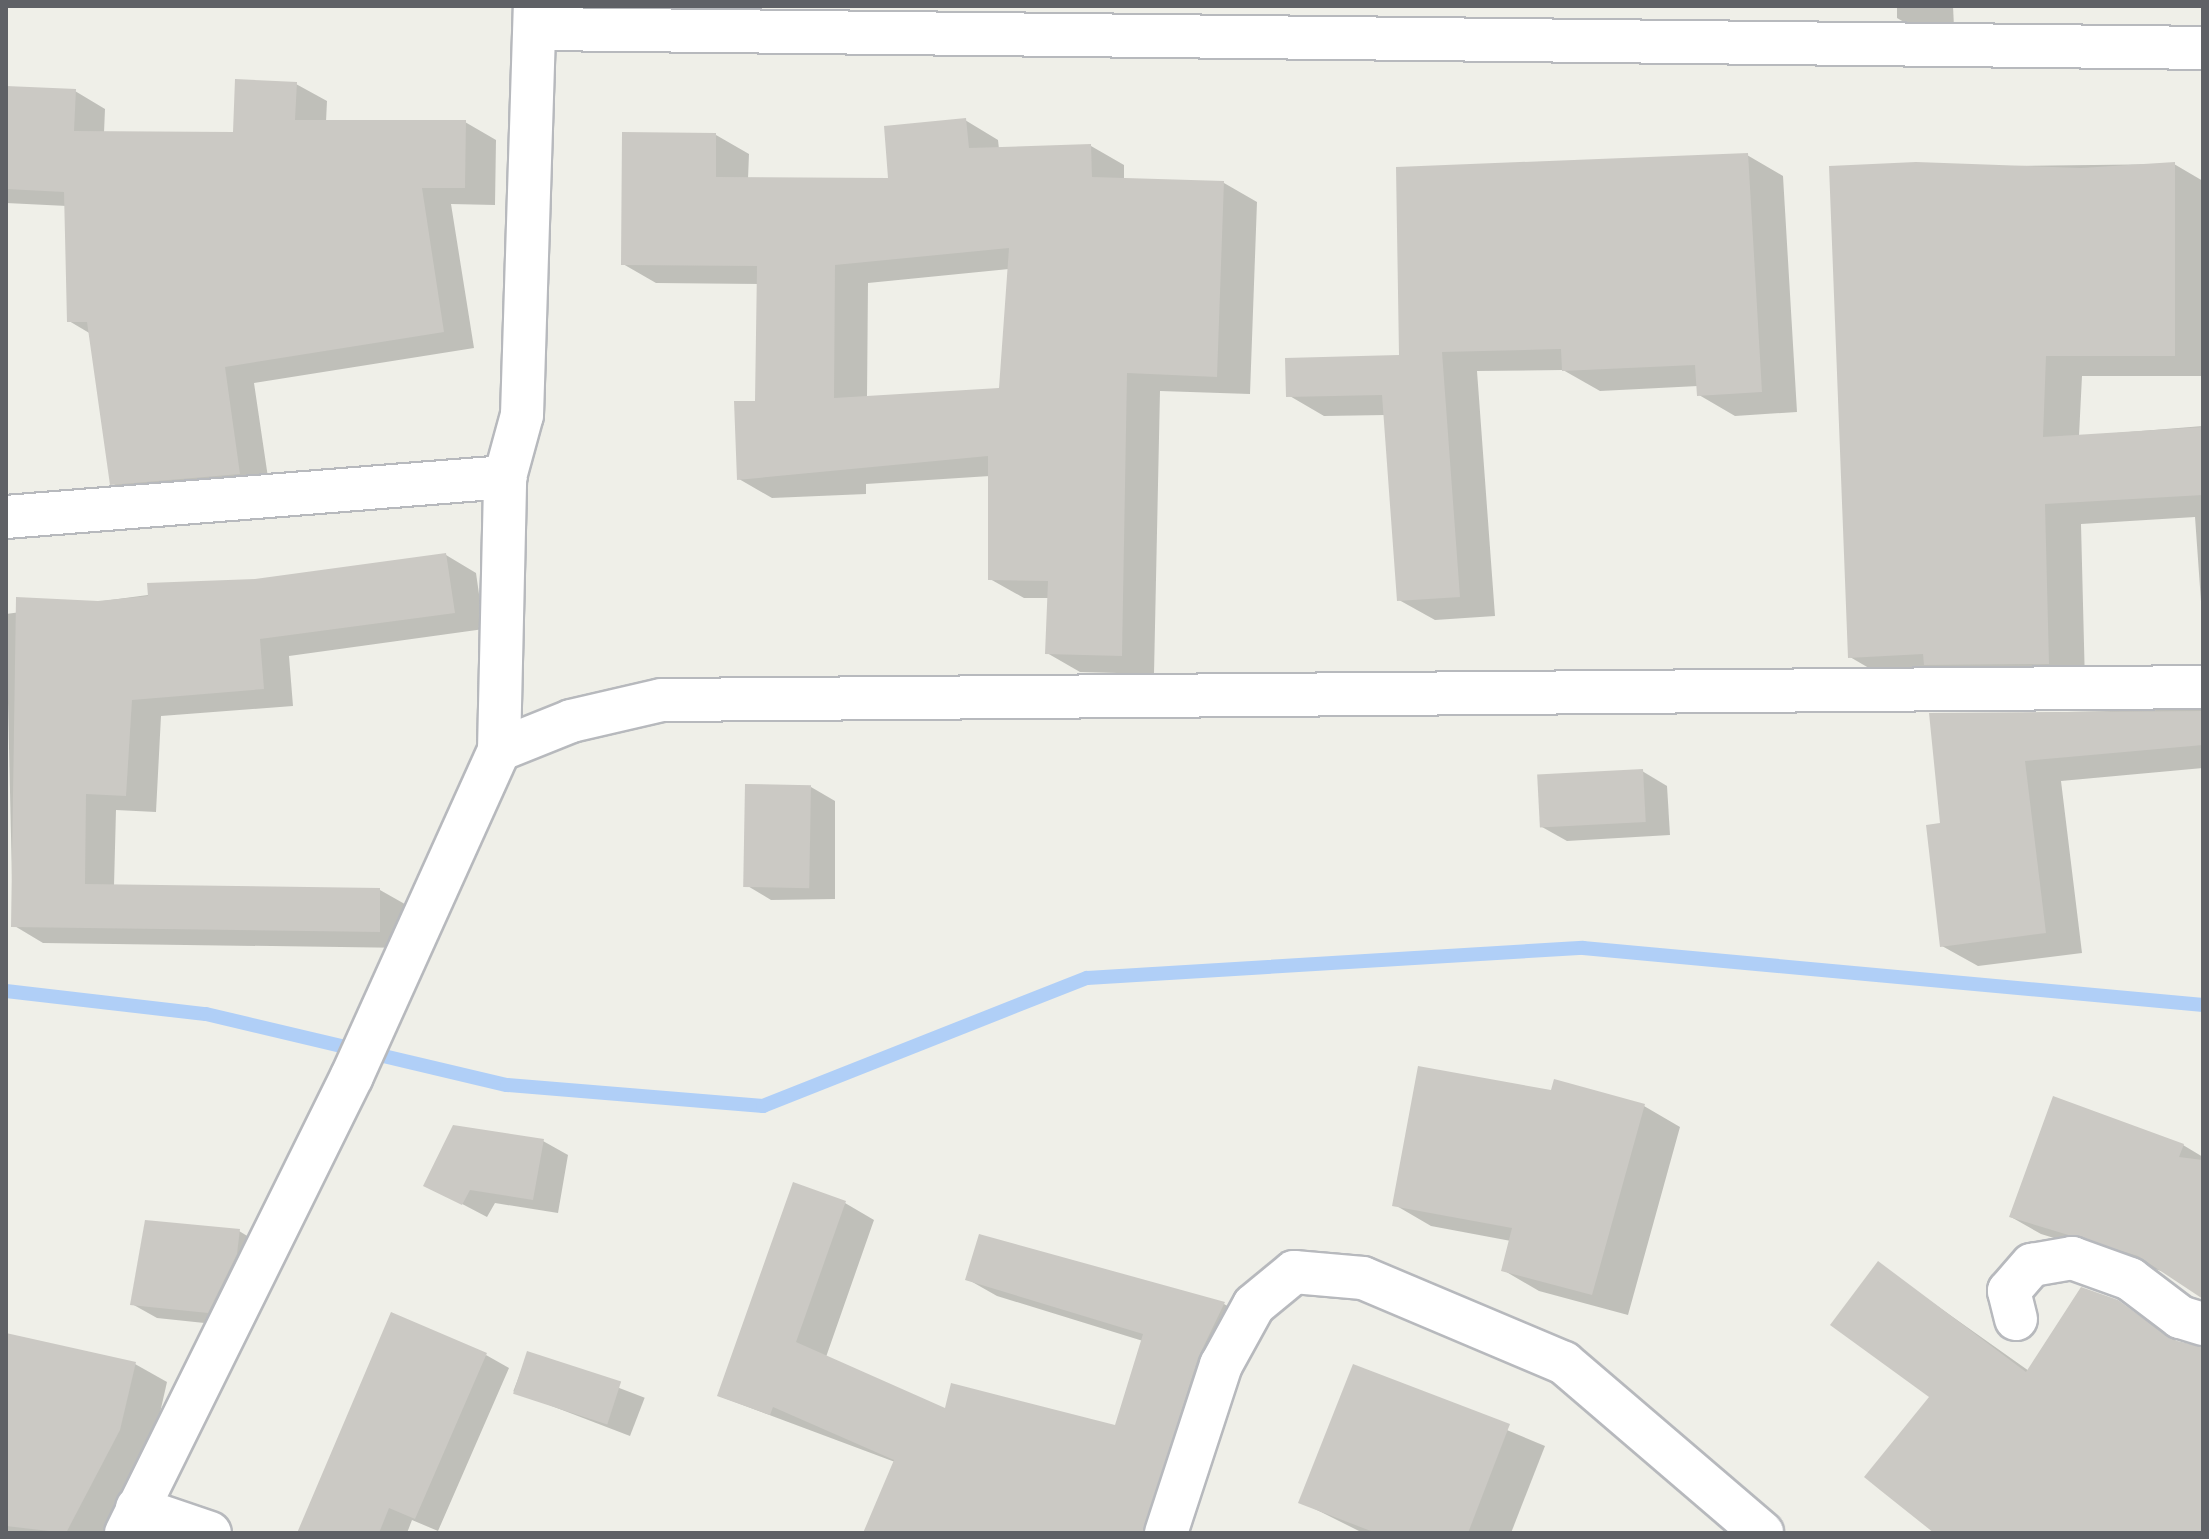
<!DOCTYPE html>
<html>
<head>
<meta charset="utf-8">
<style>
	body { margin:0 }
	#map { position:relative; width:2209px; height:1539px; overflow:hidden; background:#efefe8; font-family:"Public Sans",sans-serif }
	div>[style] { position:absolute }
	[style*='--x'] { left:calc(var(--x)*1px); top:calc(var(--y)*1px); width:calc(var(--w)*1px); rotate:calc(var(--a)*1deg) }
	.shadow>* { inset:0; background:#0003; transform-origin:0 0 }
	.stream>* { height:14px; margin:-7px; padding:0 7px; transform-origin:7px; border-radius:7px; background:#b0cff7 }
	.building>* { inset:0; background:#cbc9c4; transform-origin:0 0 }
	.roads { filter:drop-shadow(2px 0 #b7b9bd) drop-shadow(-2px 0 #b7b9bd) drop-shadow(0 2px #b7b9bd) drop-shadow(0 -2px #b7b9bd) }
	.street>* { height:42px; margin:-21px; padding:0 21px; transform-origin:21px; border-radius:21px; background:#fff }
	span { translate:-50% -50%; white-space:nowrap; text-align:center; line-height:1.15; -webkit-text-stroke:7px #fff; paint-order:stroke }
	.frame { position:absolute; inset:0; border:8px solid #5f6166; pointer-events:none }
</style>
</head>
<body>
<div id="map">
	<div class="shadow">
		<div style="clip-path:polygon(1897px 6px,1953px 6px,1954px 27px,1916px 29px,1897px 18px)"></div>
		<div style="clip-path:polygon(296px 84px,327px 101px,326px 122px,465px 122px,496px 140px,495px 205px,451px 204px,474px 348px,254px 383px,270px 491px,142px 501px,112px 483px,91px 334px,69px 321px,67px 206px,6px 203px,6px 88px,75px 91px,105px 109px,104px 133px,235px 134px)"></div>
		<div style="clip-path:polygon(evenodd,965px 120px,998px 140px,999px 149px,1091px 146px,1124px 165px,1124px 180px,1224px 183px,1257px 202px,1250px 394px,1160px 391px,1154px 674px,1080px 672px,1047px 653px,1049px 598px,1024px 598px,990px 579px,990px 476px,866px 484px,866px 494px,772px 498px,739px 479px,757px 403px,759px 284px,656px 283px,623px 264px,716px 135px,749px 154px,748px 179px,890px 180px,965px 120px,1009px 269px,1001px 390px,867px 398px,868px 283px,1009px 269px)"></div>
		<div style="clip-path:polygon(1747px 155px,1783px 176px,1797px 412px,1735px 416px,1699px 395px,1698px 386px,1600px 391px,1563px 370px,1477px 371px,1495px 616px,1435px 620px,1399px 600px,1386px 415px,1324px 416px,1288px 395px,1401px 357px)"></div>
		<div style="clip-path:polygon(2174px 164px,2203px 181px,2203px 376px,2082px 376px,2079px 436px,2203px 426px,2203px 630px,2195px 517px,2081px 524px,2085px 684px,1886px 678px,1850px 657px,1831px 168px)"></div>
		<div style="clip-path:polygon(446px 555px,476px 573px,484px 629px,289px 656px,293px 706px,161px 716px,156px 812px,116px 810px,114px 886px,380px 890px,410px 907px,410px 948px,43px 943px,13px 925px,6px 614px)"></div>
		<div style="clip-path:polygon(2203px 709px,2203px 768px,2061px 781px,2082px 953px,1978px 966px,1942px 946px,1943px 825px,1931px 715px)"></div>
		<div style="clip-path:polygon(1642px 771px,1667px 786px,1670px 835px,1567px 841px,1542px 827px)"></div>
		<div style="clip-path:polygon(811px 787px,835px 801px,835px 899px,771px 900px,746px 885px)"></div>
		<div style="clip-path:polygon(1644px 1106px,1680px 1127px,1628px 1315px,1539px 1291px,1503px 1270px,1511px 1241px,1431px 1226px,1395px 1205px)"></div>
		<div style="clip-path:polygon(543px 1141px,568px 1155px,558px 1213px,495px 1203px,487px 1217px,426px 1185px)"></div>
		<div style="clip-path:polygon(2183px 1145px,2203px 1157px,2203px 1295px,2171px 1274px,2041px 1234px,2011px 1217px)"></div>
		<div style="clip-path:polygon(845px 1203px,874px 1220px,826px 1357px,946px 1411px,1116px 1428px,1143px 1341px,997px 1296px,967px 1279px,1224px 1304px,1253px 1321px,1176px 1533px,866px 1533px,895px 1462px,719px 1396px)"></div>
		<div style="clip-path:polygon(239px 1231px,264px 1246px,233px 1326px,157px 1318px,132px 1304px)"></div>
		<div style="clip-path:polygon(1878px 1264px,2029px 1371px,2118px 1302px,2181px 1344px,2203px 1349px,2203px 1533px,1938px 1533px,1932px 1397px)"></div>
		<div style="clip-path:polygon(6px 1335px,135px 1364px,167px 1382px,152px 1448px,109px 1533px,6px 1533px)"></div>
		<div style="left:528px;top:1353px;width:125px;height:41px;rotate:21deg"></div>
		<div style="clip-path:polygon(486px 1355px,509px 1368px,438px 1531px,412px 1520px,407px 1533px,314px 1533px)"></div>
		<div style="clip-path:polygon(1354px 1366px,1545px 1446px,1511px 1533px,1363px 1533px,1301px 1502px)"></div>
	</div>
	<div class="stream">
		<div style="--x:6;--y:991;--w:201;--a:6.6"></div>
		<div style="--x:206;--y:1014;--w:309;--a:13.3"></div>
		<div style="--x:507;--y:1085;--w:257;--a:4.7"></div>
		<div style="--x:763;--y:1106;--w:348;--a:-21.6"></div>
		<div style="--x:1087;--y:978;--w:497;--a:-3.5"></div>
		<div style="--x:1583;--y:948;--w:623;--a:5.25"></div>
	</div>
	<div class="building">
		<div style="clip-path:polygon(235px 79px,297px 82px,295px 120px,466px 120px,465px 188px,422px 188px,444px 332px,225px 367px,240px 474px,110px 485px,87px 322px,67px 322px,64px 192px,6px 189px,6px 86px,76px 89px,74px 131px,233px 132px)"></div>
		<div style="clip-path:polygon(evenodd,966px 118px,969px 148px,1091px 144px,1092px 177px,1224px 181px,1217px 377px,1127px 373px,1122px 656px,1045px 654px,1048px 581px,988px 580px,988px 456px,737px 480px,734px 401px,755px 401px,757px 266px,621px 265px,622px 132px,716px 133px,716px 177px,888px 178px,884px 126px,966px 118px,1009px 248px,999px 388px,834px 398px,835px 265px,1009px 248px)"></div>
		<div style="clip-path:polygon(1748px 153px,1762px 392px,1697px 396px,1695px 365px,1562px 371px,1561px 349px,1442px 352px,1460px 597px,1397px 601px,1382px 395px,1286px 397px,1285px 358px,1399px 355px,1396px 167px)"></div>
		<div style="clip-path:polygon(1916px 162px,2081px 168px,2175px 162px,2175px 356px,2046px 356px,2043px 437px,2203px 427px,2203px 495px,2045px 504px,2049px 664px,1924px 665px,1923px 654px,1848px 658px,1829px 166px)"></div>
		<div style="clip-path:polygon(446px 553px,455px 613px,260px 639px,264px 689px,132px 700px,126px 796px,86px 794px,85px 884px,380px 888px,380px 932px,11px 927px,16px 597px,98px 601px,148px 596px,147px 583px,255px 579px)"></div>
		<div style="clip-path:polygon(2203px 711px,2203px 745px,2025px 761px,2046px 933px,1940px 947px,1926px 825px,1940px 823px,1929px 713px)"></div>
		<div style="left:1643px;top:769px;width:53px;height:106px;rotate:87deg"></div>
		<div style="left:745px;top:784px;width:66px;height:103px;rotate:1deg"></div>
		<div style="clip-path:polygon(1418px 1066px,1551px 1090px,1554px 1079px,1645px 1104px,1592px 1295px,1501px 1271px,1512px 1228px,1392px 1206px)"></div>
		<div style="clip-path:polygon(2053px 1096px,2184px 1144px,2179px 1157px,2203px 1160px,2203px 1299px,2138px 1256px,2009px 1217px)"></div>
		<div style="clip-path:polygon(453px 1125px,544px 1139px,533px 1200px,470px 1190px,462px 1205px,423px 1186px)"></div>
		<div style="clip-path:polygon(793px 1182px,846px 1201px,796px 1342px,945px 1408px,951px 1383px,1115px 1425px,1143px 1334px,965px 1280px,979px 1234px,1225px 1302px,1198px 1358px,1143px 1533px,863px 1533px,894px 1460px,773px 1407px,770px 1415px,717px 1396px)"></div>
		<div style="clip-path:polygon(145px 1220px,240px 1229px,237px 1254px,208px 1313px,130px 1305px)"></div>
		<div style="clip-path:polygon(1878px 1261px,2026px 1372px,2081px 1287px,2118px 1300px,2173px 1340px,2203px 1347px,2203px 1533px,1934px 1533px,1880px 1490px,1864px 1477px,1929px 1397px,1830px 1325px)"></div>
		<div style="clip-path:polygon(391px 1312px,487px 1353px,415px 1519px,389px 1508px,379px 1533px,297px 1533px)"></div>
		<div style="clip-path:polygon(6px 1333px,136px 1362px,120px 1430px,66px 1533px,6px 1526px)"></div>
		<div style="left:527px;top:1351px;width:99px;height:45px;rotate:18deg"></div>
		<div style="clip-path:polygon(1353px 1364px,1510px 1424px,1468px 1533px,1376px 1533px,1298px 1503px)"></div>
	</div>
	<div class="roads">
		<div class="street">
			<div style="--x:538;--y:29;--w:1665;--a:0.65"></div>
			<div style="--x:6;--y:517;--w:501;--a:-4.58"></div>
			<div style="--x:499;--y:750;--w:78;--a:-21.9"></div>
			<div style="--x:571;--y:721;--w:93;--a:-13"></div>
			<div style="--x:662;--y:700;--w:1541;--a:-0.48"></div>
			<div style="--x:2016;--y:1319;--w:29;--a:-104"></div>
			<div style="--x:2009;--y:1291;--w:35;--a:-49"></div>
			<div style="--x:2032;--y:1265;--w:41;--a:-9.9"></div>
			<div style="--x:2072;--y:1258;--w:62;--a:19.9"></div>
			<div style="--x:2130;--y:1279;--w:63;--a:37.2"></div>
			<div style="--x:2180;--y:1317;--w:24;--a:17"></div>
			<div style="--x:137;--y:1508;--w:77;--a:18.9"></div>
			<div style="--x:126;--y:1533;--w:510;--a:-63.69"></div>
			<div style="--x:352;--y:1076;--w:358;--a:-65.7"></div>
			<div style="--x:499;--y:750;--w:273;--a:-88.7"></div>
			<div style="--x:505;--y:477;--w:64;--a:-74.7"></div>
			<div style="--x:522;--y:415;--w:409;--a:-88.2"></div>
			<div style="--x:1166;--y:1533;--w:177;--a:-71.9"></div>
			<div style="--x:1221;--y:1365;--w:68;--a:-61.2"></div>
			<div style="--x:1254;--y:1305;--w:52;--a:-39.5"></div>
			<div style="--x:1294;--y:1272;--w:69;--a:5"></div>
			<div style="--x:1363;--y:1278;--w:218;--a:22.9"></div>
			<div style="--x:1564;--y:1363;--w:261;--a:40.6"></div>
		</div>
	</div>
	<div class="frame"></div>
</div>
</body>
</html>
